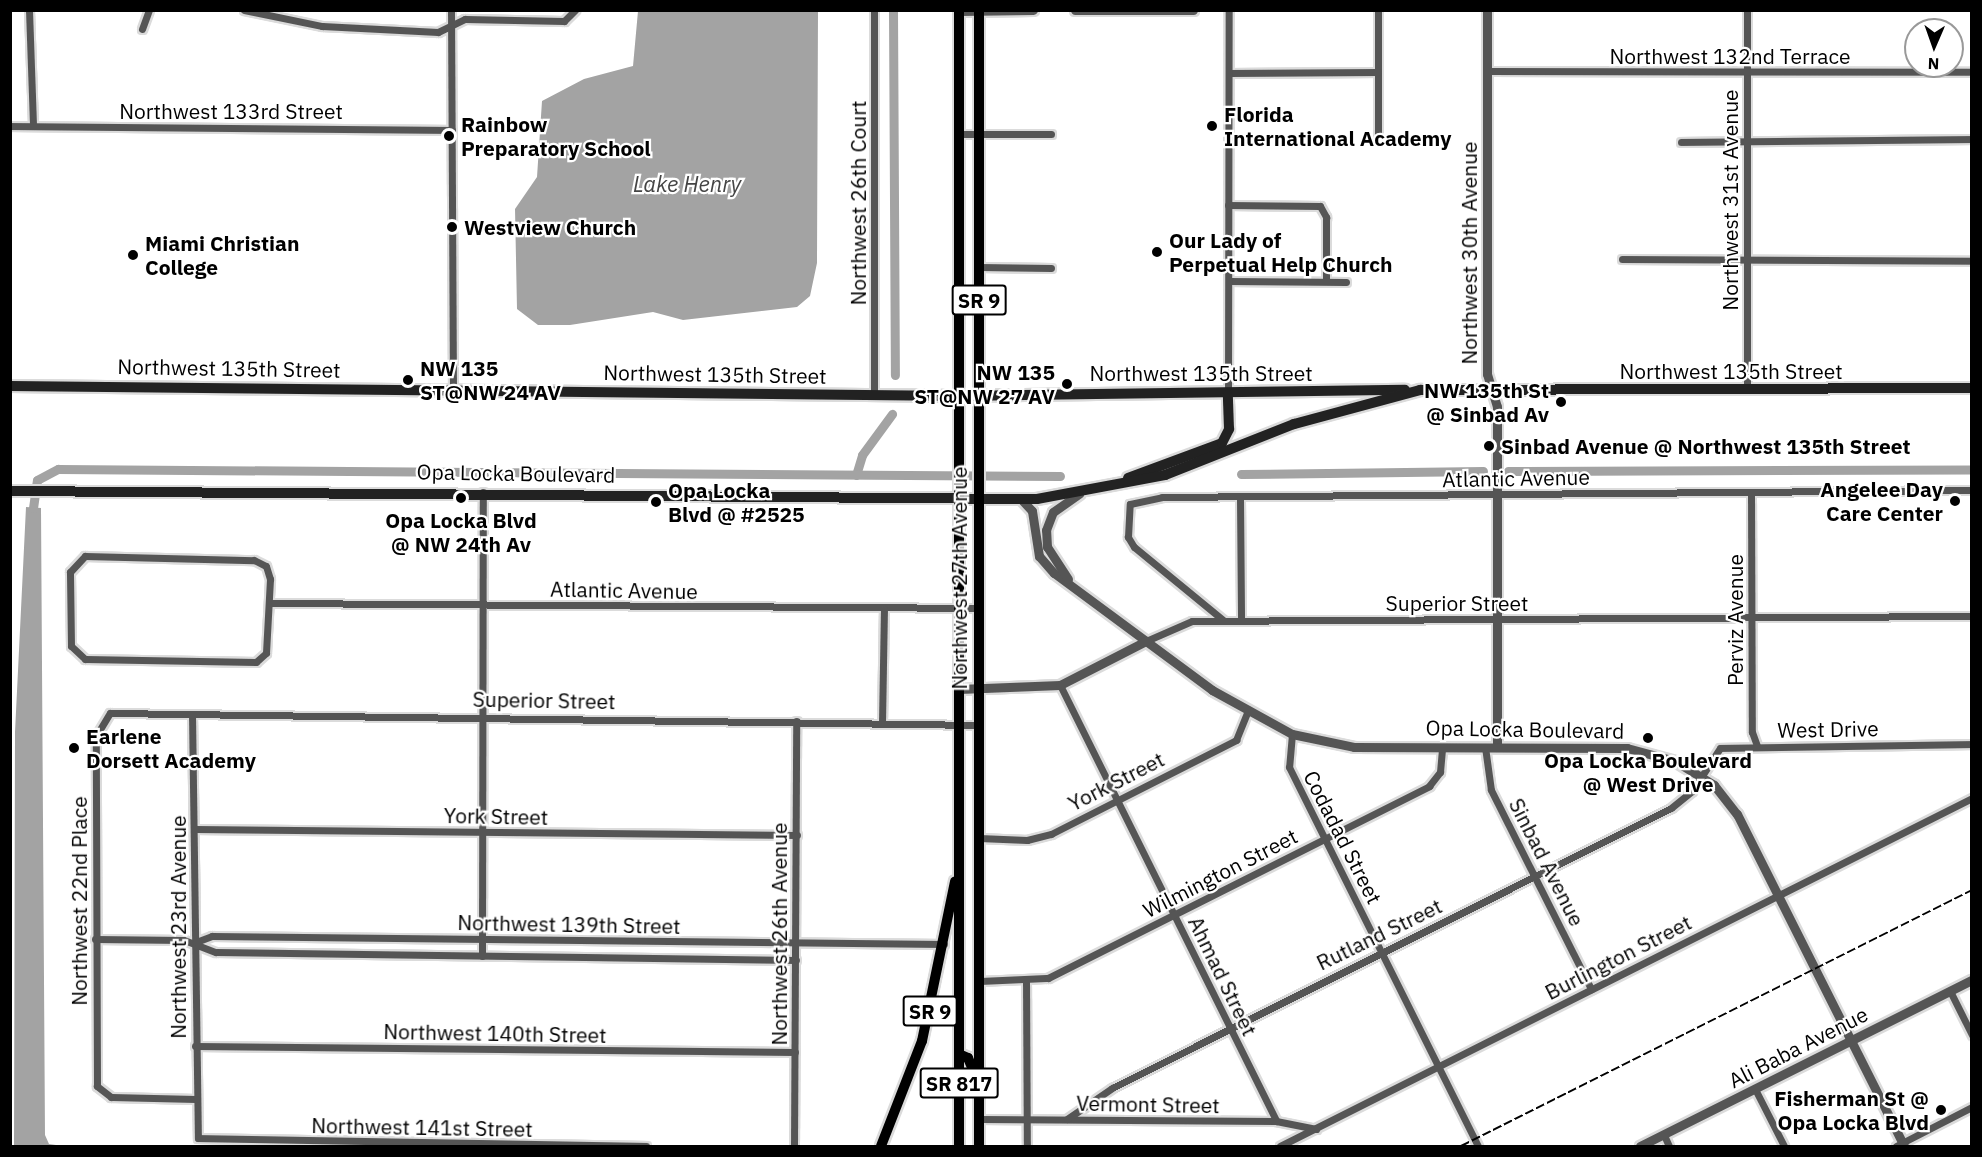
<!DOCTYPE html>
<html>
<head>
<meta charset="utf-8">
<style>
	body { margin:0 }
	#map { position:relative; width:1982px; height:1157px; overflow:hidden; background:#fff; font-family:"IBM Plex Sans",sans-serif }
	div>[style] { position:absolute }
	[style*='--x'] { left:calc(var(--x)*1px); top:calc(var(--y)*1px); width:calc(var(--w)*1px); rotate:calc(var(--a)*1deg) }
	.water>* { inset:0; background:#a3a3a3 }
	.canal>* { height:9px; margin:-4.5px; padding:0 4.5px; transform-origin:4.5px; border-radius:4.5px; background:#a3a3a3 }
	.roads { filter:drop-shadow(2px 0 #dbdbdb) drop-shadow(-2px 0 #dbdbdb) drop-shadow(0 2px #dbdbdb) drop-shadow(0 -2px #dbdbdb) }
	.minor>* { height:7px; margin:-3.5px; padding:0 3.5px; transform-origin:3.5px; border-radius:3.5px; background:#555 }
	.tertiary>* { height:9px; margin:-4.5px; padding:0 4.5px; transform-origin:4.5px; border-radius:4.5px; background:#555 }
	.secondary>* { height:10px; margin:-5px; padding:0 5px; transform-origin:5px; border-radius:5px; background:#222 }
	.primary>* { height:10px; margin:-5px; padding:0 5px; transform-origin:5px; border-radius:5px; background:#000 }
	.rail>* { height:2px; margin-top:-1px; transform-origin:0; background:repeating-linear-gradient(90deg,#000 0 9px,transparent 0 12px) }
	.dots>* { width:16px; height:16px; translate:-50% -50%; box-sizing:border-box; border:3px solid #fff; border-radius:50% }
	span { translate:-50% -50%; white-space:nowrap; text-align:center; line-height:1.15; -webkit-text-stroke:4.5px #fff; paint-order:stroke }
	.shield-label span { padding:2px 4px; background:#fff; border:2px solid; border-radius:4px; -webkit-text-stroke-width:0 }
	.shield-label { font-size:20px; color:#000; font-weight:700 }
	.street-label { font-size:21px; color:#000 }
	.poi-label { font-size:21px; color:#000; font-weight:700 }
	.left { translate:0 -50%; text-align:left }
	.right { translate:-100% -50%; text-align:right }
	.water-label { font-size:22px; color:#444; font-style:italic }
	.frame { position:absolute; inset:0; border:12px solid #000; pointer-events:none }
	.north { position:absolute; left:1904px; top:18px; width:60px; height:60px; box-sizing:border-box; background:#fff; border:2px solid #999; border-radius:50%; rotate:182deg; font-size:16px; font-weight:700; line-height:24px; text-align:center; color:#000 }
	.north::after { content:''; display:block; margin:auto; width:21px; height:27px; background:#000; clip-path:polygon(50% 0,100% 100%,50% 72%,0 100%) }
</style>
</head>
<body>
<div id="map">
	<div class="water">
		<div style="clip-path:polygon(638px 11px,818px 11px,817px 263px,810px 296px,797px 307px,683px 320px,653px 312px,570px 325px,538px 325px,517px 309px,515px 209px,537px 177px,542px 101px,584px 79px,633px 66px)"></div>
		<div style="clip-path:polygon(26px 507px,41px 508px,45px 1135px,49px 1144px,63px 1146px,14px 1146px,15px 732px)"></div>
	</div>
	<div class="canal">
		<div style="--x:893;--y:10;--w:365;--a:89.7"></div>
		<div style="--x:1508;--y:471;--w:464;--a:-0.2"></div>
		<div style="--x:1241;--y:474;--w:242;--a:-0.7"></div>
		<div style="--x:856;--y:475;--w:21;--a:-73"></div>
		<div style="--x:862;--y:455;--w:51;--a:-53.8"></div>
		<div style="--x:33;--y:508;--w:28;--a:-82"></div>
		<div style="--x:37;--y:480;--w:24;--a:-28"></div>
		<div style="--x:58;--y:469;--w:1002;--a:0.4"></div>
	</div>
	<div class="roads">
		<div class="minor">
			<div style="--x:29;--y:10;--w:116;--a:88"></div>
			<div style="--x:244;--y:10;--w:80;--a:11.6"></div>
			<div style="--x:322;--y:26;--w:116;--a:3"></div>
			<div style="--x:438;--y:32;--w:30;--a:-26"></div>
			<div style="--x:465;--y:19;--w:99;--a:1.2"></div>
			<div style="--x:564;--y:21;--w:16;--a:-45"></div>
			<div style="--x:451;--y:10;--w:380;--a:89.7"></div>
			<div style="--x:874;--y:10;--w:385;--a:90"></div>
			<div style="--x:1378;--y:10;--w:123;--a:90"></div>
			<div style="--x:1747;--y:10;--w:380;--a:90"></div>
			<div style="--x:142;--y:29;--w:20;--a:-70"></div>
			<div style="--x:1488;--y:71;--w:484;--a:0.1"></div>
			<div style="--x:1229;--y:73;--w:149;--a:-0.4"></div>
			<div style="--x:10;--y:126;--w:442;--a:0.5"></div>
			<div style="--x:959;--y:134;--w:92;--a:0"></div>
			<div style="--x:1681;--y:142;--w:291;--a:-0.6"></div>
			<div style="--x:1228;--y:205;--w:92;--a:0.6"></div>
			<div style="--x:1320;--y:206;--w:13;--a:61"></div>
			<div style="--x:1326;--y:217;--w:64;--a:90"></div>
			<div style="--x:1622;--y:259;--w:350;--a:0.3"></div>
			<div style="--x:979;--y:267;--w:72;--a:0.8"></div>
			<div style="--x:1229;--y:281;--w:117;--a:0.5"></div>
			<div style="--x:1228;--y:394;--w:384;--a:-89.9"></div>
			<div style="--x:1751;--y:493;--w:239;--a:89.8"></div>
			<div style="--x:1752;--y:732;--w:15;--a:70"></div>
			<div style="--x:1240;--y:499;--w:122;--a:89.5"></div>
			<div style="--x:85;--y:556;--w:169;--a:1.4"></div>
			<div style="--x:254;--y:560;--w:13;--a:27"></div>
			<div style="--x:266;--y:566;--w:14;--a:73"></div>
			<div style="--x:270;--y:579;--w:74;--a:93.1"></div>
			<div style="--x:266;--y:653;--w:13;--a:138"></div>
			<div style="--x:256;--y:662;--w:171;--a:-179"></div>
			<div style="--x:85;--y:659;--w:19;--a:-137"></div>
			<div style="--x:71;--y:646;--w:74;--a:-90.8"></div>
			<div style="--x:70;--y:572;--w:22;--a:-47"></div>
			<div style="--x:270;--y:603;--w:708;--a:0.4"></div>
			<div style="--x:1223;--y:620;--w:115;--a:-140.6"></div>
			<div style="--x:1134;--y:547;--w:12;--a:-121"></div>
			<div style="--x:1128;--y:537;--w:33;--a:-87"></div>
			<div style="--x:1130;--y:504;--w:33;--a:-12"></div>
			<div style="--x:1162;--y:497;--w:810;--a:-0.5"></div>
			<div style="--x:1146;--y:641;--w:50;--a:-23.5"></div>
			<div style="--x:1192;--y:621;--w:780;--a:-0.37"></div>
			<div style="--x:1060;--y:685;--w:487;--a:63.6"></div>
			<div style="--x:192;--y:714;--w:424;--a:89.2"></div>
			<div style="--x:198;--y:1138;--w:448;--a:1"></div>
			<div style="--x:882;--y:722;--w:113;--a:-89"></div>
			<div style="--x:1292;--y:734;--w:33;--a:95"></div>
			<div style="--x:1289;--y:767;--w:424;--a:63.5"></div>
			<div style="--x:1485;--y:747;--w:43;--a:82.1"></div>
			<div style="--x:1491;--y:790;--w:223;--a:63.3"></div>
			<div style="--x:194;--y:829;--w:603;--a:0.57"></div>
			<div style="--x:979;--y:838;--w:48;--a:2.4"></div>
			<div style="--x:1027;--y:840;--w:25;--a:-14"></div>
			<div style="--x:1051;--y:834;--w:208;--a:-26.9"></div>
			<div style="--x:1236;--y:740;--w:29;--a:-68"></div>
			<div style="--x:95;--y:939;--w:89;--a:0.6"></div>
			<div style="--x:184;--y:940;--w:34;--a:21"></div>
			<div style="--x:216;--y:952;--w:580;--a:0.79"></div>
			<div style="--x:196;--y:942;--w:17;--a:-21"></div>
			<div style="--x:212;--y:936;--w:732;--a:0.63"></div>
			<div style="--x:482;--y:956;--w:464;--a:-89.9"></div>
			<div style="--x:1026;--y:980;--w:166;--a:89.7"></div>
			<div style="--x:978;--y:981;--w:70;--a:-2.5"></div>
			<div style="--x:1048;--y:978;--w:427;--a:-26.7"></div>
			<div style="--x:1429;--y:786;--w:18;--a:-52"></div>
			<div style="--x:1440;--y:772;--w:25;--a:-85"></div>
			<div style="--x:1950;--y:991;--w:49;--a:63.4"></div>
			<div style="--x:195;--y:1046;--w:600;--a:0.57"></div>
			<div style="--x:1755;--y:1089;--w:64;--a:63"></div>
			<div style="--x:196;--y:1099;--w:85;--a:-178.7"></div>
			<div style="--x:111;--y:1097;--w:18;--a:-142"></div>
			<div style="--x:97;--y:1086;--w:350;--a:-90.2"></div>
			<div style="--x:96;--y:736;--w:27;--a:-59"></div>
			<div style="--x:110;--y:713;--w:868;--a:0.79"></div>
			<div style="--x:979;--y:1119;--w:297;--a:0.4"></div>
			<div style="--x:1276;--y:1121;--w:41;--a:11.3"></div>
			<div style="--x:1067;--y:1119;--w:55;--a:-34.6"></div>
			<div style="--x:1112;--y:1088;--w:625;--a:-26.61"></div>
			<div style="--x:1671;--y:808;--w:27;--a:-39"></div>
			<div style="--x:1692;--y:791;--w:51;--a:-56.9"></div>
			<div style="--x:1720;--y:748;--w:252;--a:-0.9"></div>
			<div style="--x:1664;--y:1135;--w:12;--a:66"></div>
			<div style="--x:794;--y:1146;--w:425;--a:-89.7"></div>
			<div style="--x:1280;--y:1146;--w:775;--a:-26.7"></div>
			<div style="--x:1896;--y:1146;--w:85;--a:-27.2"></div>
		</div>
		<div class="tertiary">
			<div style="--x:1075;--y:10;--w:118;--a:0"></div>
			<div style="--x:1487;--y:10;--w:364;--a:90"></div>
			<div style="--x:1487;--y:374;--w:34;--a:73"></div>
			<div style="--x:1497;--y:407;--w:340;--a:90"></div>
			<div style="--x:959;--y:11;--w:74;--a:-0.8"></div>
			<div style="--x:1021;--y:499;--w:16;--a:47"></div>
			<div style="--x:1032;--y:511;--w:46;--a:81.2"></div>
			<div style="--x:1039;--y:556;--w:23;--a:49"></div>
			<div style="--x:1054;--y:573;--w:197;--a:36.5"></div>
			<div style="--x:1212;--y:690;--w:91;--a:28.8"></div>
			<div style="--x:1292;--y:734;--w:63;--a:11.8"></div>
			<div style="--x:1354;--y:747;--w:273;--a:0.2"></div>
			<div style="--x:1627;--y:748;--w:50;--a:15.2"></div>
			<div style="--x:1675;--y:761;--w:46;--a:31.6"></div>
			<div style="--x:1714;--y:785;--w:37;--a:52"></div>
			<div style="--x:1737;--y:814;--w:372;--a:63.3"></div>
			<div style="--x:1068;--y:579;--w:38;--a:-123"></div>
			<div style="--x:1047;--y:547;--w:17;--a:-93"></div>
			<div style="--x:1046;--y:530;--w:19;--a:-69"></div>
			<div style="--x:1053;--y:512;--w:32;--a:-35"></div>
			<div style="--x:959;--y:689;--w:101;--a:-2.3"></div>
			<div style="--x:1060;--y:685;--w:97;--a:-27.1"></div>
			<div style="--x:1640;--y:1146;--w:371;--a:-26.6"></div>
		</div>
		<div class="secondary">
			<div style="--x:10;--y:386;--w:949;--a:0.6"></div>
			<div style="--x:959;--y:396;--w:446;--a:-0.8"></div>
			<div style="--x:1128;--y:478;--w:100;--a:-20.4"></div>
			<div style="--x:1222;--y:443;--w:16;--a:-63"></div>
			<div style="--x:1229;--y:429;--w:35;--a:-92"></div>
			<div style="--x:10;--y:491;--w:1027;--a:0.45"></div>
			<div style="--x:1037;--y:499;--w:130;--a:-10.6"></div>
			<div style="--x:1165;--y:475;--w:139;--a:-21.6"></div>
			<div style="--x:1294;--y:424;--w:131;--a:-15.1"></div>
			<div style="--x:1420;--y:390;--w:552;--a:-0.21"></div>
		</div>
		<div class="primary">
			<div style="--x:959;--y:1054;--w:10;--a:24"></div>
			<div style="--x:968;--y:1058;--w:21;--a:67"></div>
			<div style="--x:881;--y:1146;--w:113;--a:-68.7"></div>
			<div style="--x:922;--y:1041;--w:163;--a:-78.3"></div>
			<div style="--x:959;--y:1146;--w:1136;--a:-90"></div>
			<div style="--x:979;--y:1146;--w:1136;--a:-90"></div>
		</div>
	</div>
	<div class="rail">
		<div style="--x:1461;--y:1146;--w:572;--a:-26.61"></div>
	</div>
	<div class="dots">
		<div style="left:1212px;top:126px;background:#000"></div>
		<div style="left:449px;top:136px;background:#000"></div>
		<div style="left:452px;top:227px;background:#000"></div>
		<div style="left:1157px;top:252px;background:#000"></div>
		<div style="left:133px;top:255px;background:#000"></div>
		<div style="left:408px;top:380px;background:#000"></div>
		<div style="left:1067px;top:384px;background:#000"></div>
		<div style="left:1561px;top:402px;background:#000"></div>
		<div style="left:1489px;top:446px;background:#000"></div>
		<div style="left:461px;top:498px;background:#000"></div>
		<div style="left:1955px;top:501px;background:#000"></div>
		<div style="left:656px;top:502px;background:#000"></div>
		<div style="left:1648px;top:738px;background:#000"></div>
		<div style="left:74px;top:748px;background:#000"></div>
		<div style="left:1941px;top:1110px;background:#000"></div>
	</div>
	<div class="shield-label">
		<span style="left:979px;top:300px">SR 9</span>
		<span style="left:930px;top:1011px">SR 9</span>
		<span style="left:959px;top:1083px">SR 817</span>
	</div>
	<div class="street-label">
		<span style="left:1730px;top:56px">Northwest 132nd Terrace</span>
		<span style="left:231px;top:111px">Northwest 133rd Street</span>
		<span style="left:1730px;top:200px;rotate:-90deg">Northwest 31st Avenue</span>
		<span style="left:858px;top:203px;rotate:-90deg">Northwest 26th Court</span>
		<span style="left:1469px;top:253px;rotate:-90deg">Northwest 30th Avenue</span>
		<span style="left:229px;top:368px;rotate:1deg">Northwest 135th Street</span>
		<span style="left:1731px;top:371px">Northwest 135th Street</span>
		<span style="left:1201px;top:373px">Northwest 135th Street</span>
		<span style="left:715px;top:374px;rotate:1deg">Northwest 135th Street</span>
		<span style="left:516px;top:473px;rotate:1deg">Opa Locka Boulevard</span>
		<span style="left:1516px;top:478px;rotate:-1deg">Atlantic Avenue</span>
		<span style="left:959px;top:578px;rotate:-90deg">Northwest 27th Avenue</span>
		<span style="left:624px;top:590px;rotate:1deg">Atlantic Avenue</span>
		<span style="left:1457px;top:603px">Superior Street</span>
		<span style="left:1735px;top:620px;rotate:-90deg">Perviz Avenue</span>
		<span style="left:544px;top:700px;rotate:1deg">Superior Street</span>
		<span style="left:1525px;top:729px;rotate:1deg">Opa Locka Boulevard</span>
		<span style="left:1828px;top:729px;rotate:-1deg">West Drive</span>
		<span style="left:1116px;top:781px;rotate:-27deg">York Street</span>
		<span style="left:496px;top:816px;rotate:1deg">York Street</span>
		<span style="left:1343px;top:837px;rotate:63deg">Codadad Street</span>
		<span style="left:1547px;top:862px;rotate:63deg">Sinbad Avenue</span>
		<span style="left:1220px;top:873px;rotate:-27deg">Wilmington Street</span>
		<span style="left:79px;top:901px;rotate:-90deg">Northwest 22nd Place</span>
		<span style="left:569px;top:924px;rotate:1deg">Northwest 139th Street</span>
		<span style="left:178px;top:927px;rotate:-90deg">Northwest 23rd Avenue</span>
		<span style="left:779px;top:934px;rotate:-90deg">Northwest 26th Avenue</span>
		<span style="left:1379px;top:934px;rotate:-26deg">Rutland Street</span>
		<span style="left:1618px;top:957px;rotate:-27deg">Burlington Street</span>
		<span style="left:1223px;top:976px;rotate:64deg">Ahmad Street</span>
		<span style="left:495px;top:1033px;rotate:1deg">Northwest 140th Street</span>
		<span style="left:1798px;top:1047px;rotate:-27deg">Ali Baba Avenue</span>
		<span style="left:1148px;top:1104px;rotate:1deg">Vermont Street</span>
		<span style="left:422px;top:1127px;rotate:1deg">Northwest 141st Street</span>
	</div>
	<div class="poi-label">
		<span class="left" style="left:1224px;top:126px">Florida<br>International Academy</span>
		<span class="left" style="left:461px;top:136px">Rainbow<br>Preparatory School</span>
		<span class="left" style="left:464px;top:227px">Westview Church</span>
		<span class="left" style="left:1169px;top:252px">Our Lady of<br>Perpetual Help Church</span>
		<span class="left" style="left:145px;top:255px">Miami Christian<br>College</span>
		<span class="left" style="left:420px;top:380px">NW 135<br>ST@NW 24 AV</span>
		<span class="right" style="left:1055px;top:384px">NW 135<br>ST@NW 27 AV</span>
		<span class="right" style="left:1549px;top:402px">NW 135th St<br>@ Sinbad Av</span>
		<span class="left" style="left:1501px;top:446px">Sinbad Avenue @ Northwest 135th Street</span>
		<span class="right" style="left:1943px;top:501px">Angelee Day<br>Care Center</span>
		<span class="left" style="left:668px;top:502px">Opa Locka<br>Blvd @ #2525</span>
		<span style="left:461px;top:532px">Opa Locka Blvd<br>@ NW 24th Av</span>
		<span class="left" style="left:86px;top:748px">Earlene<br>Dorsett Academy</span>
		<span style="left:1648px;top:772px">Opa Locka Boulevard<br>@ West Drive</span>
		<span class="right" style="left:1929px;top:1110px">Fisherman St @<br>Opa Locka Blvd</span>
	</div>
	<div class="water-label">
		<span style="left:687px;top:184px">Lake Henry</span>
	</div>
	<div class="frame"></div>
	<div class="north">N</div>
</div>
</body>
</html>
